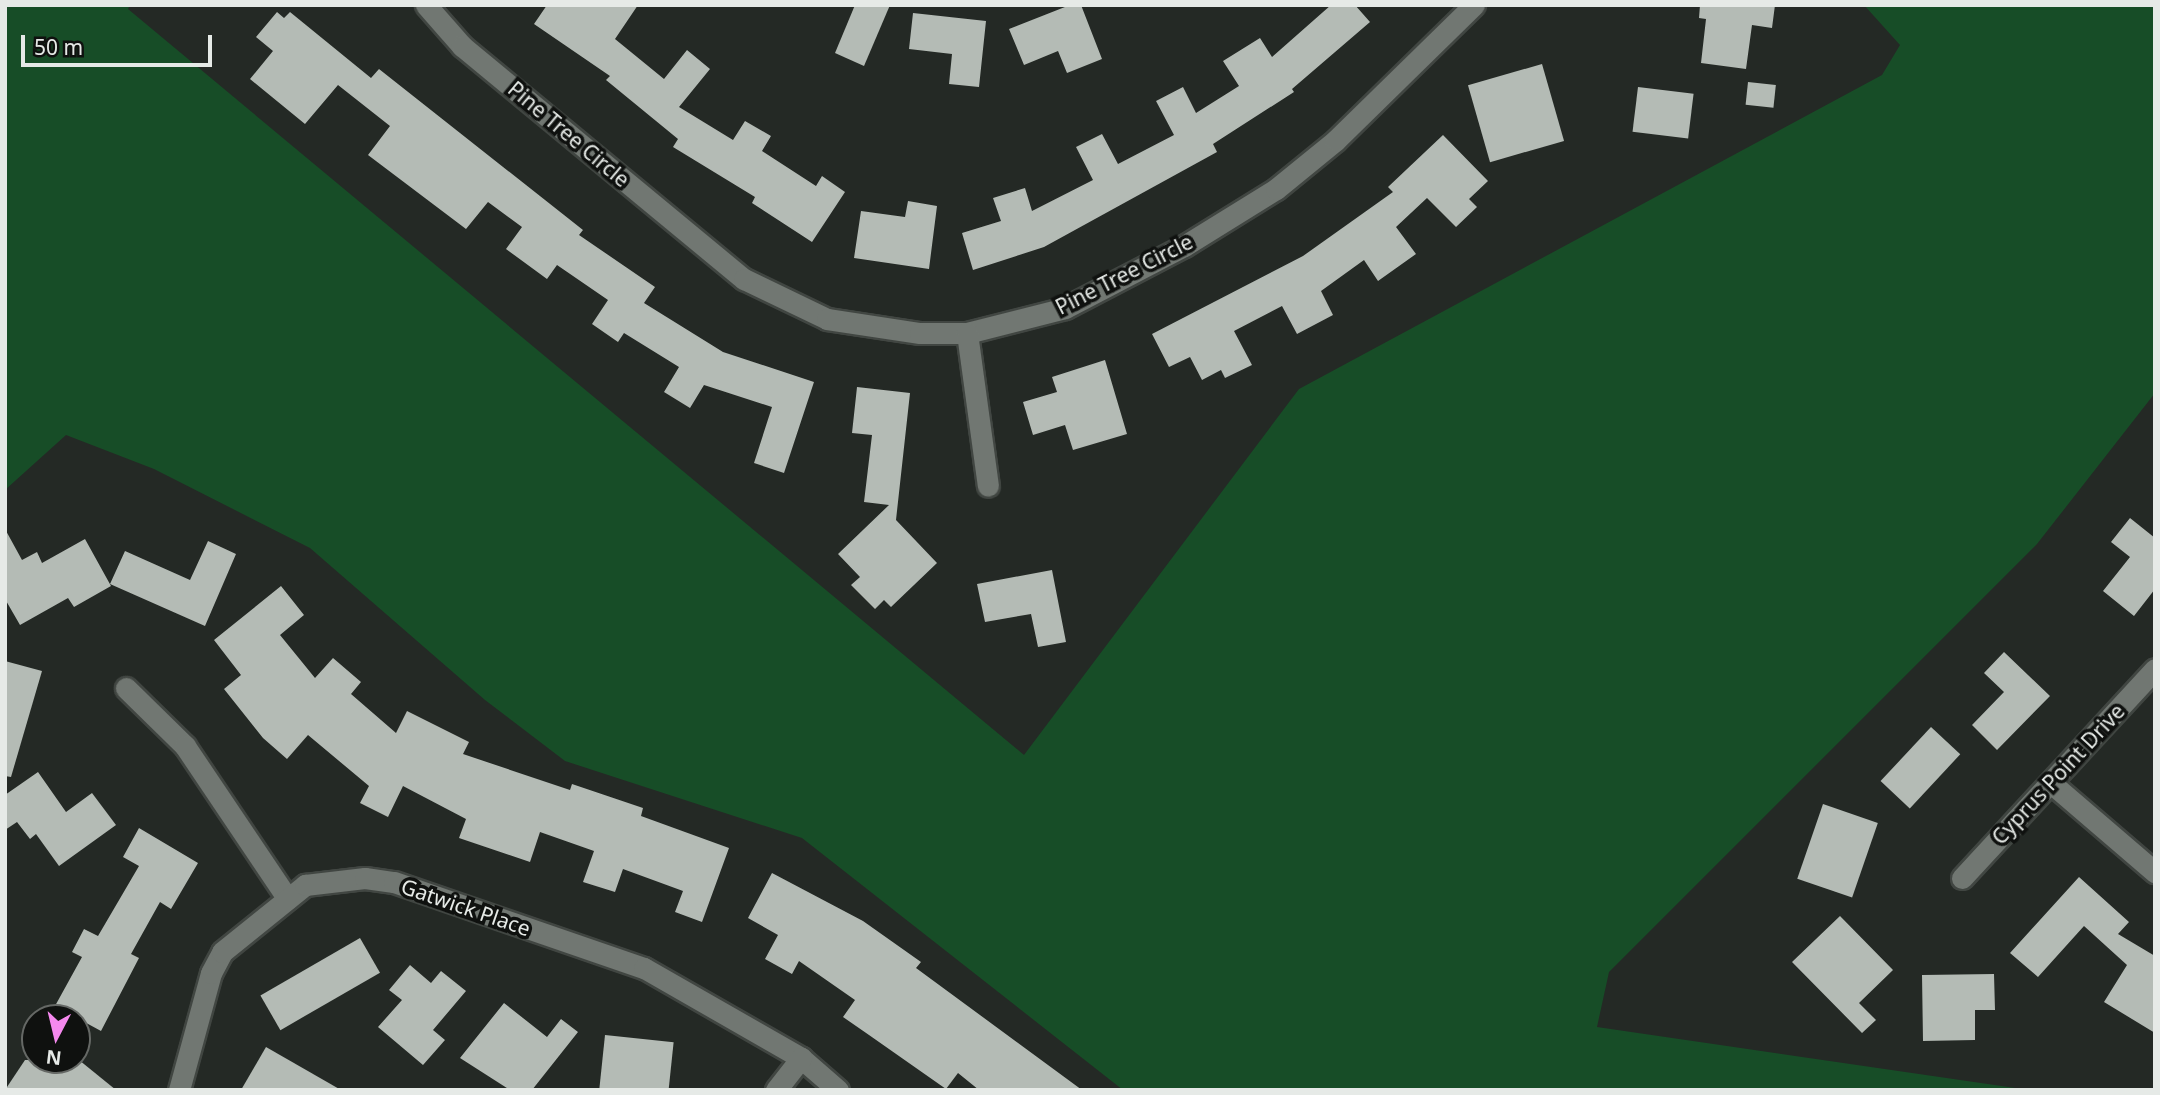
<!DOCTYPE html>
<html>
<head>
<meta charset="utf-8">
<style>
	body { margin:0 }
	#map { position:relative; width:2160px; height:1095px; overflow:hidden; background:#242925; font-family:"Noto Sans",sans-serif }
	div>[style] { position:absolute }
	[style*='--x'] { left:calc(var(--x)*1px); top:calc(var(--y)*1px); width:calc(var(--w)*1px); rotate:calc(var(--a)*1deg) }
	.green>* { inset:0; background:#174d27 }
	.building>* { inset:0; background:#b4bbb5; transform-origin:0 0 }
	.roads { filter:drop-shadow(2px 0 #414642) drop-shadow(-2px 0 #414642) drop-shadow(0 2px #414642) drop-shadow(0 -2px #414642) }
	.street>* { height:21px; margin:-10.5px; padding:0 10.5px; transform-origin:10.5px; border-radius:10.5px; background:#717772 }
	span { translate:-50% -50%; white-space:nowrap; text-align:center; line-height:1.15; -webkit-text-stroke:7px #0f110f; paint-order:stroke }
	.street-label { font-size:21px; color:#e6eae7 }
	.frame { position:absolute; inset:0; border:7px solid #e6eae7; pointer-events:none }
	.north { position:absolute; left:21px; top:1004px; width:70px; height:70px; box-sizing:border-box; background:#0f110f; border:2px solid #656865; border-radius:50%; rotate:187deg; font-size:19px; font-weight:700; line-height:28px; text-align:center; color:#e6eae7 }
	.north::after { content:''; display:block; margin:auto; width:24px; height:32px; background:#f589ee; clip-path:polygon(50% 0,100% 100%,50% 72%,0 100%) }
	.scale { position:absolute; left:21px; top:35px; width:191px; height:32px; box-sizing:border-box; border:4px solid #e6eae7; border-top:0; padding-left:9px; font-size:21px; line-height:24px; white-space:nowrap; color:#e6eae7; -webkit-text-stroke:5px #0f110f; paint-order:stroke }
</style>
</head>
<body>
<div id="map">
	<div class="green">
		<div style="clip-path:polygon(5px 5px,130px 5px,128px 9px,1024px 755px,1299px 389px,1882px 75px,1900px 45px,1864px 5px,2155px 5px,2155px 393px,2037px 544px,1609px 972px,1597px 1027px,2029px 1090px,1123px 1090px,802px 838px,565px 761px,485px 700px,310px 548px,154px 469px,66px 435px,5px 490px)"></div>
	</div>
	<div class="building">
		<div style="clip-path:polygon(547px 5px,638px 5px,615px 39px,664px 79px,687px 50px,710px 69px,679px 107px,733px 140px,745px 121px,771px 136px,762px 151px,816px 186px,822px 176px,845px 192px,812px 242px,752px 203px,755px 197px,673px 147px,678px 139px,606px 80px,610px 76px,534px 24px)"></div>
		<div style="clip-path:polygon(855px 5px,890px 5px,864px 66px,835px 53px)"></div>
		<div style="clip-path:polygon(1070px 5px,1081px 5px,1102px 59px,1067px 73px,1058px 51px,1024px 65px,1009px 29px)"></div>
		<div style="clip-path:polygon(1331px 5px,1355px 5px,1370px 22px,1292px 89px,1294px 92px,1213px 144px,1217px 152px,1044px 247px,973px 270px,962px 233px,1001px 221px,993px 198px,1025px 188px,1032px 211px,1093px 180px,1076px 147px,1102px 134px,1118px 164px,1174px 135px,1156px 101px,1183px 87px,1196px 113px,1239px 86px,1223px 61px,1260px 38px,1272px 57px)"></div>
		<div style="clip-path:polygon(1700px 5px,1775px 5px,1772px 28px,1752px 25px,1746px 69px,1701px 63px,1706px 19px,1699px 18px)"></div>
		<div style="clip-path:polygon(277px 12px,284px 18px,290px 12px,371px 78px,379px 69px,583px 230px,579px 235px,655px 287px,644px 303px,723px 352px,814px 382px,784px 473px,754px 463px,772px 407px,704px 385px,690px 408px,664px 392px,679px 367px,624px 333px,618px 342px,592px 324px,608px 300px,557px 265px,547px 279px,506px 249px,522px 227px,488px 202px,466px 229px,368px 155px,390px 126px,338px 85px,305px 124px,250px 79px,273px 51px,256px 37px)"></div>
		<div style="clip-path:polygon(913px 13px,986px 21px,979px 87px,949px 84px,952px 54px,909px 49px)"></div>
		<div style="left:1542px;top:64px;width:80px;height:77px;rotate:74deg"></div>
		<div style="left:1748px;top:82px;width:28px;height:23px;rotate:6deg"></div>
		<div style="left:1638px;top:87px;width:56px;height:45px;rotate:7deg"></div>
		<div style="clip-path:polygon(1443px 135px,1488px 181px,1469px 199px,1477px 207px,1456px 227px,1427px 198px,1396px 227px,1416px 254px,1378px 281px,1364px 260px,1321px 291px,1333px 315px,1297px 334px,1282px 306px,1234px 331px,1252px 365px,1225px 378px,1221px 370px,1202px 380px,1190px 357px,1169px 367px,1152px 334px,1303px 256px,1393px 192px,1388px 187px)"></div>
		<div style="clip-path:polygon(908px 201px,937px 206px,929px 269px,854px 258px,861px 211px,905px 217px)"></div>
		<div style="clip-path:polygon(1105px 360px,1127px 434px,1073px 450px,1065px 425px,1033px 435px,1023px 402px,1057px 392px,1052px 377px)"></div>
		<div style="clip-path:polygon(857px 387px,910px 393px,896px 520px,937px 563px,891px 607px,884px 600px,875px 609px,851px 585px,860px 577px,838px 554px,889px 505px,864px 502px,872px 435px,852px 433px)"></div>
		<div style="clip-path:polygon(2130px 518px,2155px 538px,2155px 589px,2134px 616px,2103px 591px,2130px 557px,2111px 542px)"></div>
		<div style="clip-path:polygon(5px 529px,22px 560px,37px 552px,42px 563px,85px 539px,111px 586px,74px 607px,68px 598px,20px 625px,5px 599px)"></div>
		<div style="clip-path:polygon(208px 541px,236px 554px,205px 626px,110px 584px,125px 551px,190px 580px)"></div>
		<div style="clip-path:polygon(1052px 570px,1066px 642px,1038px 647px,1031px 614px,985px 622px,977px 584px)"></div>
		<div style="clip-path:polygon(281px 586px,304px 615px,280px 635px,315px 678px,333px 658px,361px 682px,351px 694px,396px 733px,407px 711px,469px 742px,463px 754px,570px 790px,572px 784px,643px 808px,641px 816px,729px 848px,702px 922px,675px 912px,683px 891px,623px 869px,615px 892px,583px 882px,594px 851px,540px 832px,530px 862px,459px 838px,466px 819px,403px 786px,388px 817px,360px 803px,369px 786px,308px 735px,287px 759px,263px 738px,224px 689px,241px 675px,214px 640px)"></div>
		<div style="clip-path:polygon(2004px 652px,2050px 696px,1997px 750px,1972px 725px,2004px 692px,1984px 673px)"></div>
		<div style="clip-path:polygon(5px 661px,42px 671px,11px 777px,5px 776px)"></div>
		<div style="left:1931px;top:727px;width:40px;height:74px;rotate:43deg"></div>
		<div style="clip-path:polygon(38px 772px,66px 812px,92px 793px,116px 825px,59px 866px,36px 834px,30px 839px,17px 822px,5px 830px,5px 795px)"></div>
		<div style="left:1823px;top:804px;width:58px;height:79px;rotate:19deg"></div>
		<div style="clip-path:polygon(139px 828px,198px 863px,171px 909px,160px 902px,131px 954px,139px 958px,101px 1031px,55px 1006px,82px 957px,72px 952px,84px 929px,98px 936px,139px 866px,123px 857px)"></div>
		<div style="clip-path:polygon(772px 873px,863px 921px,921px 962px,916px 968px,1082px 1090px,979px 1090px,958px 1073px,946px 1089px,869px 1035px,843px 1017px,855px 1000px,799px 961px,792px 974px,765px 959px,778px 935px,748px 918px)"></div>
		<div style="clip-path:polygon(2079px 877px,2129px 922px,2118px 934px,2155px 956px,2155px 1033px,2104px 1002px,2127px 965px,2084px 926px,2038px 977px,2010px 953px)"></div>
		<div style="clip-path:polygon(1840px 916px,1893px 970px,1859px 1003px,1876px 1020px,1862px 1033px,1792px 962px)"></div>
		<div style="left:360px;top:938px;width:40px;height:115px;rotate:60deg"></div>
		<div style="clip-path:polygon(410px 965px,431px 983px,441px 971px,466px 991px,433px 1030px,445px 1040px,423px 1065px,378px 1027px,402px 1000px,389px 990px)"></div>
		<div style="clip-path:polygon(1994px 974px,1995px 1010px,1975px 1010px,1975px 1040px,1923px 1041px,1922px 975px)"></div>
		<div style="clip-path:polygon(504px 1003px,547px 1037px,561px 1019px,578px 1032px,532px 1090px,510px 1090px,460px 1058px)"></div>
		<div style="left:605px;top:1035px;width:69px;height:55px;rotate:6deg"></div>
		<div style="clip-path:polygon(266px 1047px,341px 1090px,241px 1090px)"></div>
		<div style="clip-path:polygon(25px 1060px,79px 1060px,116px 1090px,5px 1090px)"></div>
	</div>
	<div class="roads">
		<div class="street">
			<div style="--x:426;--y:5;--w:55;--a:48.7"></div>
			<div style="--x:462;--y:46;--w:366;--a:39.6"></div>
			<div style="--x:744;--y:279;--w:92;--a:25.7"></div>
			<div style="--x:827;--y:319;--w:94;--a:8.6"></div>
			<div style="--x:920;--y:333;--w:47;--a:0"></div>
			<div style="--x:967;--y:333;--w:101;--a:-14.3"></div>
			<div style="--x:1065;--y:308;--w:134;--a:-27.5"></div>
			<div style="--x:1184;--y:246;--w:108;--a:-31.8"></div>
			<div style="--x:1276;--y:189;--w:77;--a:-39.2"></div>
			<div style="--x:1336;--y:140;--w:193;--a:-44.4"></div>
			<div style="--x:967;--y:333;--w:154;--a:82.2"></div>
			<div style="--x:126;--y:688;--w:83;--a:44.5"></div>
			<div style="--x:185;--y:746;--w:184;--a:56.1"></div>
			<div style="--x:2051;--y:783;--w:137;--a:40.6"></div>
			<div style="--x:1962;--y:878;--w:284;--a:-47.3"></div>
			<div style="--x:179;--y:1090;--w:121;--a:-74.7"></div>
			<div style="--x:211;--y:973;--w:24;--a:-62"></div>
			<div style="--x:222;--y:952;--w:107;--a:-38.9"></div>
			<div style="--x:305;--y:885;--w:60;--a:-6.7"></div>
			<div style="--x:365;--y:878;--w:29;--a:8"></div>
			<div style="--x:394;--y:882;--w:264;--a:19"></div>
			<div style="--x:644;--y:968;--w:181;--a:29.8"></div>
			<div style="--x:801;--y:1058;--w:49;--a:40.9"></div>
			<div style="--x:776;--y:1090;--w:41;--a:-52"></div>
		</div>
	</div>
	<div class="street-label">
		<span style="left:569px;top:134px;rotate:40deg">Pine Tree Circle</span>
		<span style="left:1124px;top:274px;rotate:-27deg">Pine Tree Circle</span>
		<span style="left:2058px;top:774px;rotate:-47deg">Cyprus Point Drive</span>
		<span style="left:466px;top:907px;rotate:19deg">Gatwick Place</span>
	</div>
	<div class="frame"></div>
	<div class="north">N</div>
	<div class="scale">50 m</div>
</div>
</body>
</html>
